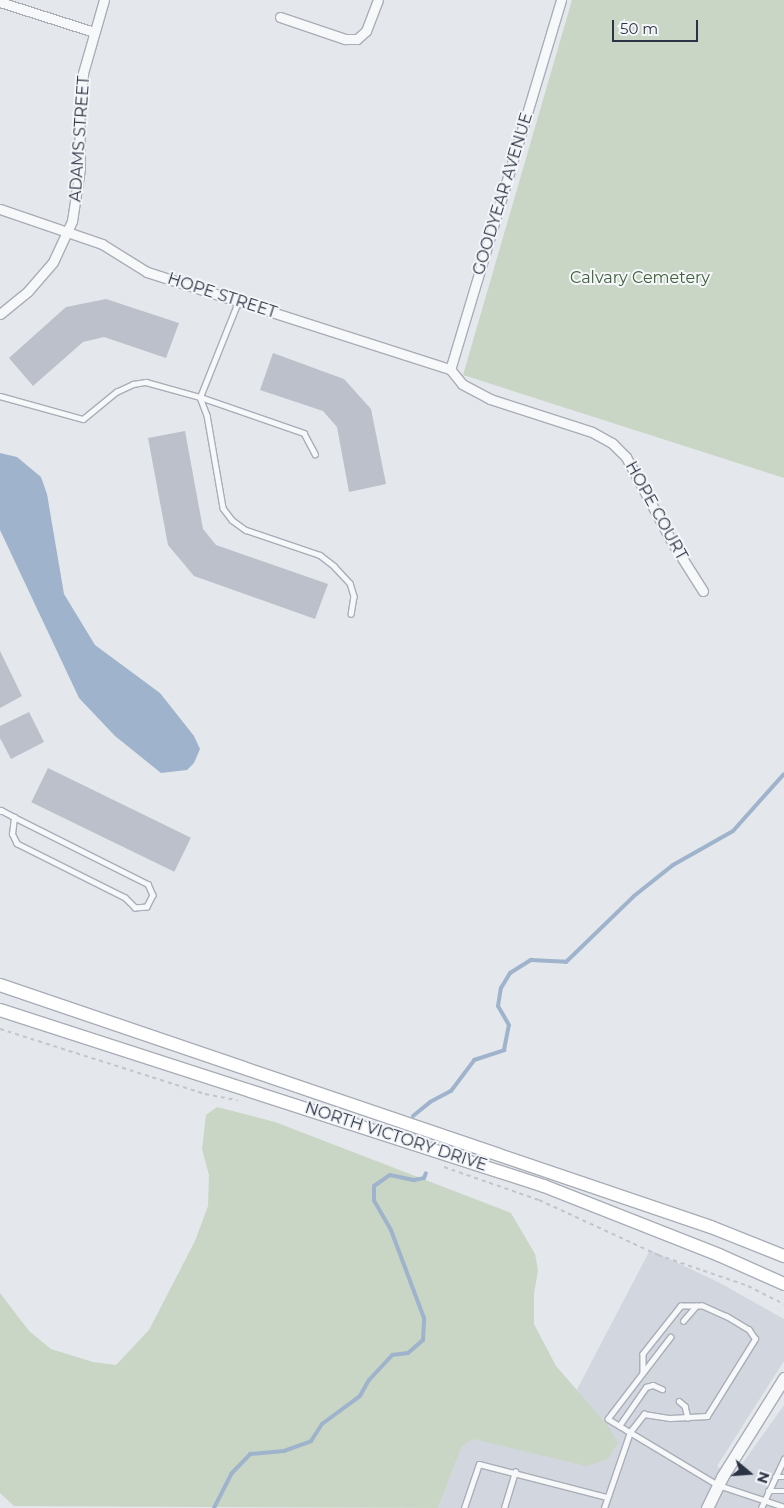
<!DOCTYPE html>
<html>
<head>
<meta charset="utf-8">
<style>
	body { margin:0 }
	#map { position:relative; width:784px; height:1508px; overflow:hidden; background:#e4e7ec; font-family:Montserrat,sans-serif }
	div>[style] { position:absolute }
	[style*='--x'] { left:calc(var(--x)*1px); top:calc(var(--y)*1px); width:calc(var(--w)*1px); rotate:calc(var(--a)*1deg) }
	.built>* { inset:0; background:#d2d6de }
	.green>* { inset:0; background:#c9d6c5 }
	.water>* { inset:0; background:#9fb4cc }
	.stream>* { height:4px; margin:-2px; padding:0 2px; transform-origin:2px; border-radius:2px; background:#9fb4cc }
	.building>* { inset:0; background:#bbc0ca; transform-origin:0 0 }
	.path>* { height:2px; margin-top:-1px; transform-origin:0; background:repeating-linear-gradient(90deg,#c2c5cb 0 4px,transparent 0 8px) }
	.roads { filter:drop-shadow(1px 0 #a9aeb7) drop-shadow(-1px 0 #a9aeb7) drop-shadow(0 1px #a9aeb7) drop-shadow(0 -1px #a9aeb7) }
	.service>* { height:4.5px; margin:-2.25px; padding:0 2.25px; transform-origin:2.25px; border-radius:2.25px; background:#f7f8fa }
	.minor>* { height:9px; margin:-4.5px; padding:0 4.5px; transform-origin:4.5px; border-radius:4.5px; background:#f7f8fa }
	.tertiary>* { height:11px; margin:-5.5px; padding:0 5.5px; transform-origin:5.5px; border-radius:5.5px; background:#f7f8fa }
	.secondary>* { height:12px; margin:-6px; padding:0 6px; transform-origin:6px; border-radius:6px; background:#fff }
	span { translate:-50% -50%; white-space:nowrap; text-align:center; line-height:1.15; -webkit-text-stroke:4px #f4f6f9; paint-order:stroke }
	.street-label { font-size:16px; color:#2b3445 }
	.park-label { font-size:16px; color:#3f6138 }
	.north { position:absolute; left:724px; top:1448px; width:50px; height:50px; -webkit-text-stroke:4px #f4f6f9; paint-order:stroke; rotate:108deg; font-size:14px; font-weight:700; line-height:20px; text-align:center; color:#2b3445 }
	.north::after { content:''; display:block; margin:auto; width:18px; height:22px; background:#2b3445; clip-path:polygon(50% 0,100% 100%,50% 72%,0 100%) }
	.scale { position:absolute; left:612px; top:20px; width:86px; height:22px; box-sizing:border-box; border:2px solid #2b3445; border-top:0; padding-left:6px; font-size:15px; line-height:18px; white-space:nowrap; color:#2b3445; -webkit-text-stroke:4px #f4f6f9; paint-order:stroke }
</style>
</head>
<body>
<div id="map">
	<div class="built">
		<div style="clip-path:polygon(650px 1250px,718px 1282px,784px 1319px,784px 1361px,717px 1466px,732px 1478px,784px 1405px,784px 1508px,438px 1508px,470px 1425px,547px 1447px)"></div>
	</div>
	<div class="green">
		<div style="clip-path:polygon(572px 0,784px 0,784px 478px,463px 375px)"></div>
		<div style="clip-path:polygon(217px 1107px,275px 1122px,511px 1213px,535px 1254px,538px 1270px,534px 1294px,534px 1324px,556px 1366px,608px 1426px,618px 1443px,608px 1459px,586px 1466px,473px 1439px,462px 1446px,438px 1508px,14px 1506px,0 1493px,0 1293px,29px 1331px,51px 1349px,93px 1362px,116px 1365px,149px 1330px,195px 1241px,208px 1206px,209px 1175px,202px 1149px,206px 1115px)"></div>
	</div>
	<div class="water">
		<div style="clip-path:polygon(0 453px,17px 457px,41px 477px,47px 494px,64px 594px,95px 645px,160px 693px,194px 736px,200px 749px,194px 763px,187px 770px,161px 773px,115px 736px,79px 698px,0 530px)"></div>
	</div>
	<div class="stream">
		<div style="--x:413;--y:1116;--w:22;--a:-39"></div>
		<div style="--x:430;--y:1102;--w:24;--a:-28"></div>
		<div style="--x:451;--y:1091;--w:39;--a:-53"></div>
		<div style="--x:474;--y:1060;--w:32;--a:-18"></div>
		<div style="--x:504;--y:1050;--w:25;--a:-79"></div>
		<div style="--x:509;--y:1025;--w:22;--a:-120"></div>
		<div style="--x:498;--y:1006;--w:18;--a:-81"></div>
		<div style="--x:501;--y:988;--w:17;--a:-59"></div>
		<div style="--x:510;--y:973;--w:25;--a:-32"></div>
		<div style="--x:531;--y:960;--w:35;--a:3"></div>
		<div style="--x:566;--y:962;--w:95;--a:-44.1"></div>
		<div style="--x:634;--y:896;--w:50;--a:-38.5"></div>
		<div style="--x:673;--y:865;--w:69;--a:-29.5"></div>
		<div style="--x:733;--y:831;--w:76;--a:-48.2"></div>
		<div style="--x:415;--y:1130;--w:16;--a:63"></div>
		<div style="--x:214;--y:1508;--w:38;--a:-63"></div>
		<div style="--x:231;--y:1474;--w:28;--a:-46"></div>
		<div style="--x:250;--y:1454;--w:34;--a:-5"></div>
		<div style="--x:284;--y:1451;--w:29;--a:-20"></div>
		<div style="--x:311;--y:1441;--w:20;--a:-57"></div>
		<div style="--x:322;--y:1424;--w:47;--a:-36.4"></div>
		<div style="--x:360;--y:1396;--w:18;--a:-61"></div>
		<div style="--x:369;--y:1380;--w:34;--a:-47"></div>
		<div style="--x:392;--y:1355;--w:16;--a:-7"></div>
		<div style="--x:408;--y:1353;--w:20;--a:-41"></div>
		<div style="--x:423;--y:1340;--w:22;--a:-87"></div>
		<div style="--x:424;--y:1318;--w:94;--a:-110.6"></div>
		<div style="--x:391;--y:1230;--w:34;--a:-120"></div>
		<div style="--x:374;--y:1200;--w:14;--a:-90"></div>
		<div style="--x:374;--y:1186;--w:19;--a:-35"></div>
		<div style="--x:390;--y:1175;--w:25;--a:12"></div>
		<div style="--x:414;--y:1180;--w:10;--a:-11"></div>
		<div style="--x:424;--y:1178;--w:5;--a:-68"></div>
	</div>
	<div class="building">
		<div style="clip-path:polygon(106px 299px,179px 323px,166px 358px,104px 337px,83px 342px,33px 386px,9px 358px,66px 307px)"></div>
		<div style="clip-path:polygon(273px 353px,344px 379px,371px 409px,386px 484px,349px 492px,337px 427px,323px 411px,260px 390px)"></div>
		<div style="clip-path:polygon(185px 431px,203px 529px,216px 545px,328px 584px,315px 619px,194px 576px,168px 545px,148px 438px)"></div>
		<div style="clip-path:polygon(0 651px,22px 696px,0 708px)"></div>
		<div style="clip-path:polygon(29px 712px,44px 742px,11px 759px,0 738px,0 726px)"></div>
		<div style="left:48px;top:768px;width:159px;height:38px;rotate:26deg"></div>
	</div>
	<div class="path">
		<div style="--x:0;--y:1029;--w:215;--a:17.6"></div>
		<div style="--x:205;--y:1094;--w:33;--a:11"></div>
		<div style="--x:444;--y:1167;--w:101;--a:19.2"></div>
		<div style="--x:539;--y:1200;--w:131;--a:24.8"></div>
		<div style="--x:658;--y:1255;--w:95;--a:19"></div>
		<div style="--x:748;--y:1286;--w:40;--a:26.6"></div>
	</div>
	<div class="roads">
		<div class="service">
			<div style="--x:0;--y:396;--w:86;--a:15.5"></div>
			<div style="--x:83;--y:419;--w:43;--a:-39.3"></div>
			<div style="--x:116;--y:392;--w:19;--a:-25"></div>
			<div style="--x:133;--y:384;--w:13;--a:-9"></div>
			<div style="--x:146;--y:382;--w:56;--a:15.5"></div>
			<div style="--x:200;--y:397;--w:102;--a:-68.2"></div>
			<div style="--x:200;--y:397;--w:19;--a:69"></div>
			<div style="--x:207;--y:415;--w:94;--a:80.2"></div>
			<div style="--x:223;--y:508;--w:15;--a:53"></div>
			<div style="--x:232;--y:520;--w:17;--a:36"></div>
			<div style="--x:246;--y:530;--w:78;--a:18.7"></div>
			<div style="--x:320;--y:555;--w:18;--a:38"></div>
			<div style="--x:334;--y:566;--w:23;--a:47"></div>
			<div style="--x:350;--y:583;--w:14;--a:73"></div>
			<div style="--x:354;--y:596;--w:18;--a:99"></div>
			<div style="--x:200;--y:397;--w:110;--a:19.1"></div>
			<div style="--x:304;--y:433;--w:24;--a:62"></div>
			<div style="--x:0;--y:811;--w:1;--a:-45"></div>
			<div style="--x:1;--y:810;--w:15;--a:28"></div>
			<div style="--x:14;--y:817;--w:150;--a:26.6"></div>
			<div style="--x:148;--y:884;--w:12;--a:66"></div>
			<div style="--x:153;--y:895;--w:13;--a:117"></div>
			<div style="--x:147;--y:907;--w:12;--a:175"></div>
			<div style="--x:135;--y:908;--w:14;--a:-135"></div>
			<div style="--x:125;--y:898;--w:121;--a:-153.4"></div>
			<div style="--x:17;--y:844;--w:11;--a:-117"></div>
			<div style="--x:12;--y:834;--w:17;--a:-83"></div>
			<div style="--x:683;--y:1321;--w:20;--a:-49"></div>
			<div style="--x:671;--y:1337;--w:103;--a:127.5"></div>
			<div style="--x:608;--y:1419;--w:128;--a:31"></div>
			<div style="--x:718;--y:1485;--w:70;--a:18.4"></div>
			<div style="--x:679;--y:1401;--w:8;--a:40"></div>
			<div style="--x:685;--y:1406;--w:12;--a:76"></div>
			<div style="--x:619;--y:1426;--w:47;--a:-55.3"></div>
			<div style="--x:646;--y:1387;--w:7;--a:-16"></div>
			<div style="--x:653;--y:1385;--w:10;--a:24"></div>
			<div style="--x:775;--y:1477;--w:9;--a:0"></div>
			<div style="--x:768;--y:1491;--w:16;--a:0"></div>
			<div style="--x:464;--y:1508;--w:46;--a:-71.2"></div>
			<div style="--x:479;--y:1464;--w:132;--a:14.5"></div>
			<div style="--x:504;--y:1508;--w:38;--a:-73"></div>
			<div style="--x:604;--y:1508;--w:80;--a:-71.1"></div>
			<div style="--x:630;--y:1432;--w:23;--a:-52"></div>
			<div style="--x:644;--y:1414;--w:26;--a:9"></div>
			<div style="--x:670;--y:1418;--w:37;--a:-3"></div>
			<div style="--x:707;--y:1416;--w:91;--a:-58.1"></div>
			<div style="--x:755;--y:1339;--w:11;--a:-124"></div>
			<div style="--x:749;--y:1330;--w:26;--a:-149"></div>
			<div style="--x:727;--y:1317;--w:27;--a:-156"></div>
			<div style="--x:702;--y:1306;--w:21;--a:180"></div>
			<div style="--x:681;--y:1306;--w:61;--a:128.4"></div>
			<div style="--x:643;--y:1354;--w:18;--a:90"></div>
			<div style="--x:761;--y:1508;--w:54;--a:-64.9"></div>
		</div>
		<div class="minor">
			<div style="--x:561;--y:0;--w:385;--a:106.7"></div>
			<div style="--x:450;--y:369;--w:19;--a:51"></div>
			<div style="--x:462;--y:384;--w:32;--a:28"></div>
			<div style="--x:490;--y:399;--w:107;--a:17.9"></div>
			<div style="--x:592;--y:432;--w:23;--a:29"></div>
			<div style="--x:612;--y:443;--w:20;--a:45"></div>
			<div style="--x:626;--y:457;--w:97;--a:61.6"></div>
			<div style="--x:672;--y:542;--w:58;--a:57.7"></div>
			<div style="--x:0;--y:2;--w:99;--a:17.7"></div>
			<div style="--x:280;--y:17;--w:69;--a:18.7"></div>
			<div style="--x:345;--y:39;--w:12;--a:0"></div>
			<div style="--x:357;--y:39;--w:12;--a:-42"></div>
			<div style="--x:366;--y:31;--w:33;--a:-69"></div>
			<div style="--x:0;--y:209;--w:108;--a:18.9"></div>
			<div style="--x:102;--y:244;--w:53;--a:31.9"></div>
			<div style="--x:147;--y:272;--w:318;--a:17.8"></div>
			<div style="--x:0;--y:314;--w:36;--a:-39"></div>
			<div style="--x:28;--y:291;--w:38;--a:-49"></div>
			<div style="--x:53;--y:262;--w:45;--a:-65.1"></div>
			<div style="--x:72;--y:221;--w:54;--a:-81.4"></div>
			<div style="--x:80;--y:168;--w:65;--a:-90.9"></div>
			<div style="--x:79;--y:103;--w:30;--a:-82"></div>
			<div style="--x:83;--y:73;--w:76;--a:-74"></div>
		</div>
		<div class="tertiary">
			<div style="--x:707;--y:1508;--w:34;--a:-64"></div>
			<div style="--x:722;--y:1477;--w:117;--a:-57.9"></div>
		</div>
		<div class="secondary">
			<div style="--x:0;--y:985;--w:751;--a:18.8"></div>
			<div style="--x:711;--y:1227;--w:79;--a:21.7"></div>
			<div style="--x:0;--y:1010;--w:572;--a:17.93"></div>
			<div style="--x:544;--y:1186;--w:188;--a:21.5"></div>
			<div style="--x:719;--y:1255;--w:71;--a:24"></div>
		</div>
	</div>
	<div class="street-label">
		<span style="left:80px;top:139px;rotate:-86deg">ADAMS STREET</span>
		<span style="left:503px;top:194px;rotate:-73deg">GOODYEAR AVENUE</span>
		<span style="left:222px;top:296px;rotate:18deg">HOPE STREET</span>
		<span style="left:656px;top:511px;rotate:61deg">HOPE COURT</span>
		<span style="left:396px;top:1137px;rotate:18deg">NORTH VICTORY DRIVE</span>
	</div>
	<div class="park-label">
		<span style="left:640px;top:278px">Calvary Cemetery</span>
	</div>
	<div class="north">N</div>
	<div class="scale">50 m</div>
</div>
</body>
</html>
